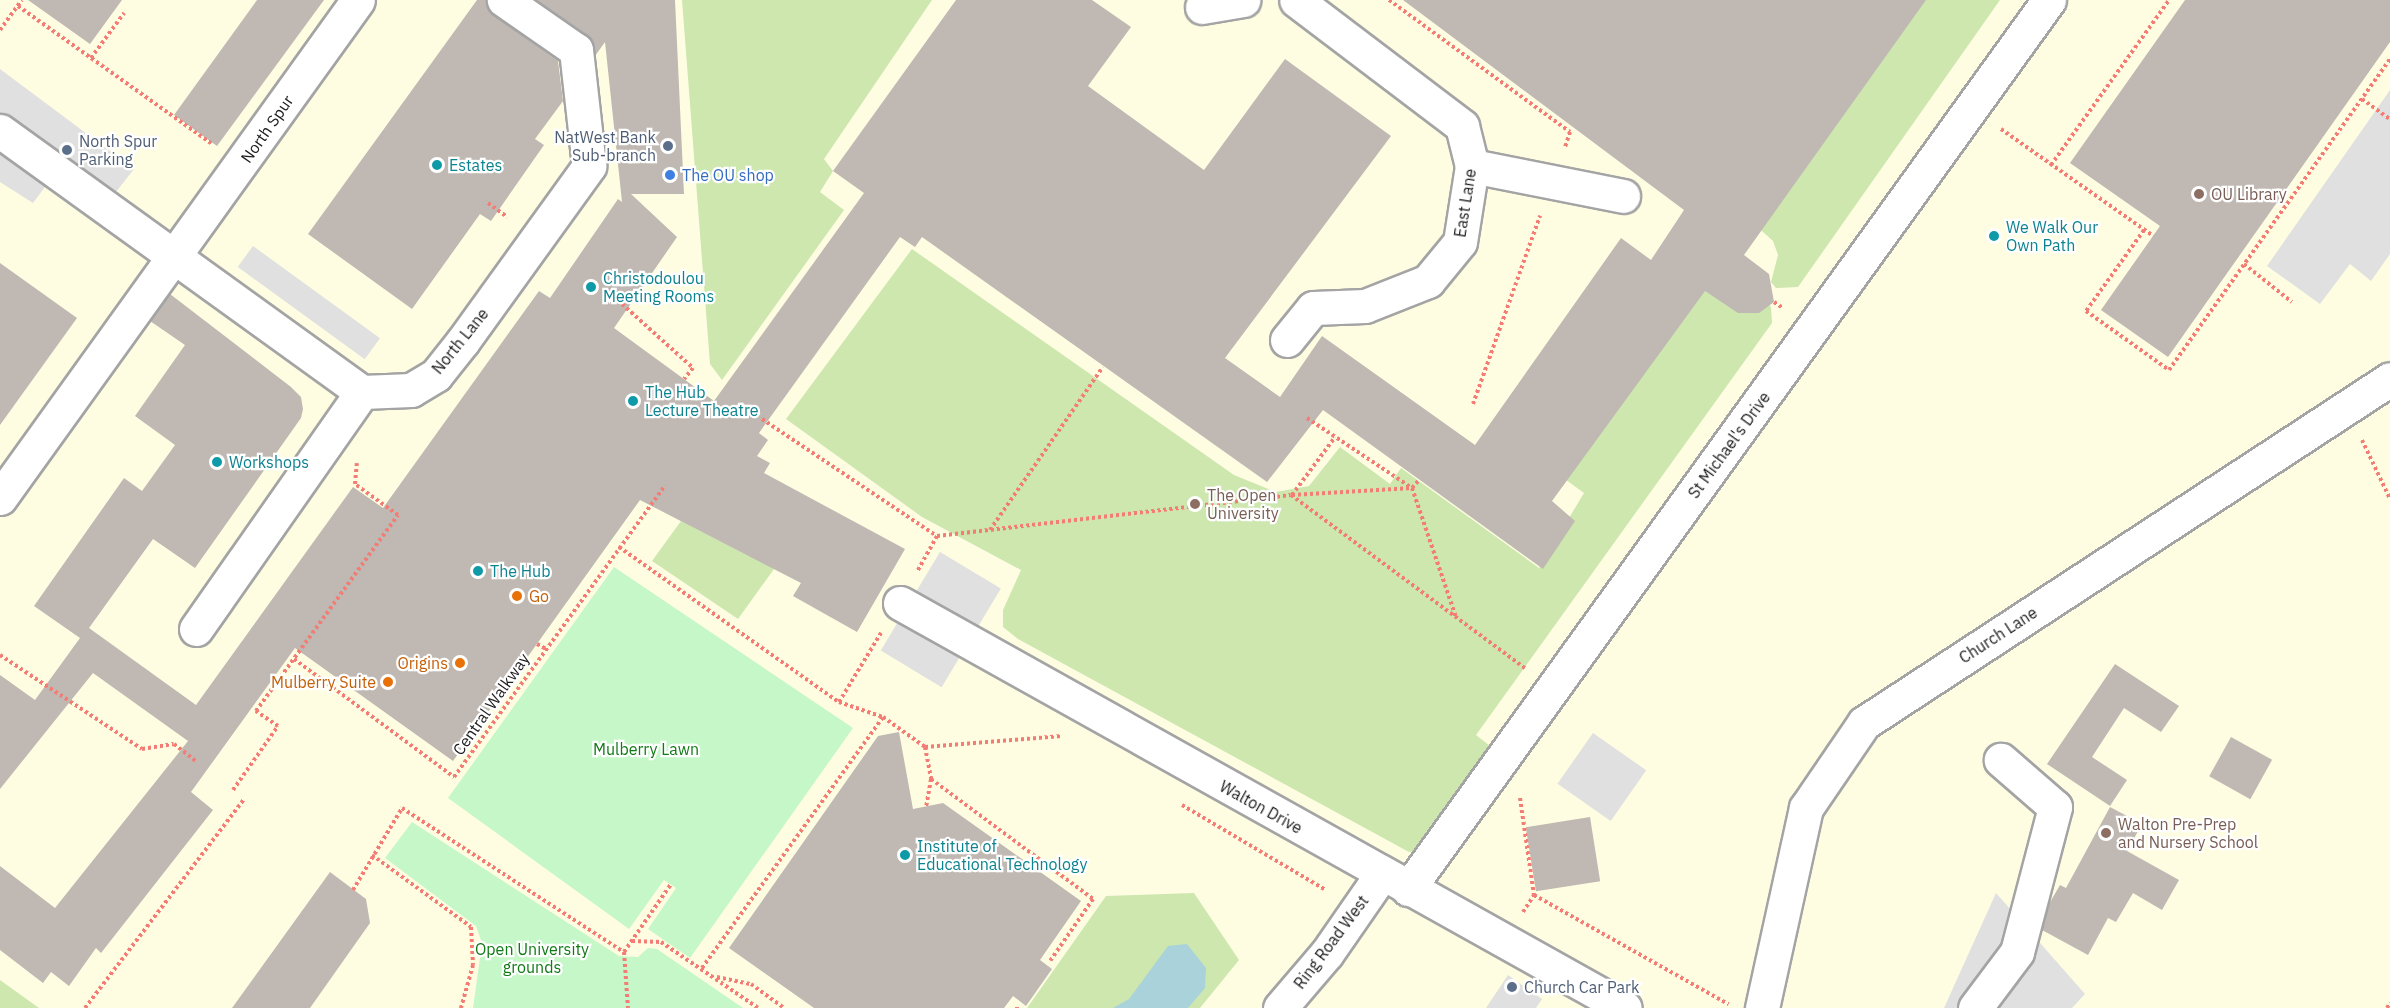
<!DOCTYPE html>
<html>
<head>
<meta charset="utf-8">
<style>
	body { margin:0 }
	#map { position:relative; width:2390px; height:1008px; overflow:hidden; background:#f0ece6; font-family:"IBM Plex Sans",sans-serif }
	div>[style] { position:absolute }
	[style*='--x'] { left:calc(var(--x)*1px); top:calc(var(--y)*1px); width:calc(var(--w)*1px); rotate:calc(var(--a)*1deg) }
	.education>* { inset:0; background:#fefde2; transform-origin:0 0 }
	.grass>* { inset:0; background:#cde7af }
	.park>* { inset:0; background:#c6f7c8 }
	.parking>* { inset:0; background:#e0e0e0; transform-origin:0 0 }
	.water>* { inset:0; background:#a9d2db }
	.building>* { inset:0; background:#c0b8b3; transform-origin:0 0 }
	.path>* { height:4px; margin-top:-2px; transform-origin:0; background:repeating-linear-gradient(90deg,#f37c74 0 3px,transparent 0 6px) }
	.roads { filter:drop-shadow(2px 0 #a4a4a4) drop-shadow(-2px 0 #a4a4a4) drop-shadow(0 2px #a4a4a4) drop-shadow(0 -2px #a4a4a4) }
	.minor>* { height:33px; margin:-16.5px; padding:0 16.5px; transform-origin:16.5px; border-radius:16.5px; background:#fff }
	.dots>* { width:16px; height:16px; translate:-50% -50%; box-sizing:border-box; border:3px solid #fff; border-radius:50% }
	span { translate:-50% -50%; white-space:nowrap; text-align:center; line-height:1.15; -webkit-text-stroke:4.5px #fff; paint-order:stroke }
	.street-label { font-size:16px; color:#202020 }
	.service-label { font-size:16px; color:#4e5e75 }
	.right { translate:-100% -50%; text-align:right }
	.left { translate:0 -50%; text-align:left }
	.culture-label { font-size:16px; color:#0d838f }
	.shop-label { font-size:16px; color:#366cbe }
	.education-label { font-size:16px; color:#785e54 }
	.food-label { font-size:16px; color:#c56008 }
	.park-label { font-size:16px; color:#117a16 }
</style>
</head>
<body>
<div id="map">
	<div class="education">
		<div style="left:0;top:0;width:2390px;height:1008px"></div>
	</div>
	<div class="grass">
		<div style="clip-path:polygon(682px 0,932px 0,824px 159px,833px 171px,820px 192px,844px 210px,722px 380px,710px 364px)"></div>
		<div style="clip-path:polygon(1911px 0,2000px 0,1798px 287px,1776px 288px,1771px 282px,1778px 255px,1773px 241px,1753px 223px)"></div>
		<div style="clip-path:polygon(912px 249px,1234px 475px,1276px 492px,1309px 486px,1340px 447px,1390px 484px,1401px 468px,1539px 568px,1584px 493px,1547px 466px,1691px 266px,1765px 300px,1771px 307px,1772px 323px,1476px 735px,1499px 753px,1425px 848px,1409px 852px,1018px 639px,1003px 627px,1003px 610px,1021px 570px,922px 517px,786px 419px)"></div>
		<div style="clip-path:polygon(681px 521px,749px 556px,779px 562px,738px 619px,652px 561px)"></div>
		<div style="clip-path:polygon(1194px 893px,1239px 960px,1200px 1008px,1027px 1008px,1106px 896px)"></div>
		<div style="clip-path:polygon(0 980px,39px 1008px,0 1008px)"></div>
	</div>
	<div class="park">
		<div style="clip-path:polygon(614px 567px,853px 728px,690px 958px,648px 929px,676px 888px,664px 880px,629px 929px,448px 798px)"></div>
		<div style="clip-path:polygon(412px 822px,619px 956px,638px 957px,648px 948px,657px 949px,743px 1008px,473px 1008px,482px 943px,476px 926px,385px 858px)"></div>
	</div>
	<div class="parking">
		<div style="clip-path:polygon(0 69px,134px 169px,105px 206px,57px 171px,33px 203px,0 182px)"></div>
		<div style="clip-path:polygon(2390px 90px,2390px 254px,2371px 281px,2350px 264px,2320px 304px,2267px 266px)"></div>
		<div style="left:253px;top:246px;width:157px;height:26px;rotate:36deg"></div>
		<div style="left:940px;top:552px;width:71px;height:115px;rotate:31deg"></div>
		<div style="left:1593px;top:733px;width:65px;height:62px;rotate:35deg"></div>
		<div style="clip-path:polygon(1996px 893px,2085px 994px,2072px 1008px,1944px 1008px)"></div>
		<div style="clip-path:polygon(1508px 975px,1542px 999px,1536px 1008px,1486px 1008px)"></div>
	</div>
	<div class="water">
		<div style="clip-path:polygon(1187px 944px,1206px 968px,1205px 988px,1188px 1008px,1113px 1008px,1129px 999px,1168px 946px)"></div>
	</div>
	<div class="building">
		<div style="clip-path:polygon(28px 0,122px 0,90px 44px)"></div>
		<div style="clip-path:polygon(257px 0,324px 0,217px 146px,174px 115px)"></div>
		<div style="clip-path:polygon(477px 0,486px 0,493px 15px,558px 61px,563px 101px,535px 139px,544px 145px,491px 221px,480px 214px,412px 309px,308px 234px)"></div>
		<div style="clip-path:polygon(537px 0,675px 0,684px 194px,631px 194px,677px 237px,614px 328px,714px 401px,864px 193px,833px 171px,956px 0,1092px 0,1131px 27px,1088px 86px,1204px 170px,1285px 59px,1391px 136px,1225px 358px,1280px 397px,1322px 336px,1475px 445px,1621px 238px,1651px 260px,1684px 210px,1403px 0,1926px 0,1744px 255px,1769px 274px,1774px 302px,1759px 313px,1738px 313px,1705px 291px,1552px 501px,1575px 521px,1543px 569px,1323px 410px,1267px 482px,922px 237px,915px 247px,900px 237px,759px 433px,768px 440px,757px 456px,770px 463px,764px 473px,905px 549px,857px 632px,793px 596px,801px 583px,640px 500px,453px 761px,295px 648px,191px 792px,213px 810px,101px 953px,96px 948px,69px 986px,51px 972px,43px 983px,0 950px,0 866px,55px 908px,188px 741px,93px 673px,0 789px,0 675px,35px 700px,80px 638px,34px 606px,124px 478px,142px 491px,175px 445px,135px 416px,185px 345px,150px 321px,170px 294px,291px 387px,301px 397px,303px 409px,301px 418px,195px 568px,153px 539px,89px 628px,196px 705px,353px 487px,383px 508px,539px 291px,550px 298px,618px 199px,622px 202px,605px 42px,595px 56px,587px 35px)"></div>
		<div style="clip-path:polygon(2185px 0,2390px 0,2390px 42px,2168px 357px,2101px 310px,2160px 226px,2070px 163px)"></div>
		<div style="clip-path:polygon(0 263px,77px 318px,0 425px)"></div>
		<div style="clip-path:polygon(2115px 664px,2179px 706px,2161px 732px,2124px 708px,2092px 757px,2127px 780px,2110px 806px,2047px 764px)"></div>
		<div style="clip-path:polygon(899px 732px,913px 809px,943px 803px,1081px 901px,1040px 960px,1052px 969px,1026px 1006px,1013px 996px,1004px 1008px,814px 1008px,729px 948px,878px 736px)"></div>
		<div style="left:2231px;top:737px;width:47px;height:45px;rotate:29deg"></div>
		<div style="clip-path:polygon(2110px 807px,2142px 824px,2127px 851px,2179px 880px,2162px 910px,2133px 893px,2116px 922px,2108px 918px,2088px 955px,2042px 930px,2049px 904px,2060px 885px,2066px 888px)"></div>
		<div style="left:1590px;top:817px;width:65px;height:65px;rotate:81deg"></div>
		<div style="clip-path:polygon(330px 872px,366px 899px,370px 923px,310px 1008px,232px 1008px)"></div>
	</div>
	<div class="path">
		<div style="--x:1389;--y:0;--w:224;--a:36.1"></div>
		<div style="--x:1570;--y:132;--w:16;--a:108"></div>
		<div style="--x:18;--y:6;--w:237;--a:35.4"></div>
		<div style="--x:0;--y:30;--w:37;--a:-54"></div>
		<div style="--x:91;--y:58;--w:56;--a:-53.7"></div>
		<div style="--x:2362;--y:99;--w:34;--a:36"></div>
		<div style="--x:2001;--y:129;--w:186;--a:35.1"></div>
		<div style="--x:2051;--y:165;--w:203;--a:-54.4"></div>
		<div style="--x:488;--y:203;--w:24;--a:36"></div>
		<div style="--x:2144;--y:230;--w:100;--a:125.6"></div>
		<div style="--x:2086;--y:311;--w:102;--a:35.4"></div>
		<div style="--x:2169;--y:370;--w:382;--a:-54.6"></div>
		<div style="--x:2244;--y:264;--w:61;--a:38.4"></div>
		<div style="--x:1774;--y:302;--w:11;--a:34"></div>
		<div style="--x:622;--y:304;--w:96;--a:42"></div>
		<div style="--x:693;--y:368;--w:14;--a:129"></div>
		<div style="--x:1473;--y:404;--w:200;--a:-70.4"></div>
		<div style="--x:1307;--y:418;--w:126;--a:33.7"></div>
		<div style="--x:1412;--y:488;--w:136;--a:71.2"></div>
		<div style="--x:762;--y:419;--w:211;--a:33.8"></div>
		<div style="--x:937;--y:536;--w:41;--a:119.1"></div>
		<div style="--x:2362;--y:440;--w:65;--a:64.6"></div>
		<div style="--x:1292;--y:495;--w:120;--a:-3.3"></div>
		<div style="--x:1412;--y:488;--w:11;--a:-49"></div>
		<div style="--x:1292;--y:495;--w:72;--a:-53.4"></div>
		<div style="--x:990;--y:530;--w:198;--a:-55.3"></div>
		<div style="--x:937;--y:536;--w:356;--a:-6.6"></div>
		<div style="--x:1291;--y:495;--w:291;--a:36.5"></div>
		<div style="--x:619;--y:547;--w:269;--a:35.2"></div>
		<div style="--x:839;--y:702;--w:46;--a:18.8"></div>
		<div style="--x:883;--y:717;--w:52;--a:35.5"></div>
		<div style="--x:925;--y:747;--w:137;--a:-4.6"></div>
		<div style="--x:537;--y:644;--w:10;--a:29"></div>
		<div style="--x:0;--y:655;--w:170;--a:33.5"></div>
		<div style="--x:142;--y:749;--w:32;--a:-9"></div>
		<div style="--x:174;--y:744;--w:28;--a:38"></div>
		<div style="--x:294;--y:659;--w:199;--a:36.4"></div>
		<div style="--x:454;--y:777;--w:360;--a:-54.1"></div>
		<div style="--x:839;--y:702;--w:81;--a:-58.7"></div>
		<div style="--x:925;--y:747;--w:33;--a:79"></div>
		<div style="--x:931;--y:779;--w:28;--a:100"></div>
		<div style="--x:931;--y:779;--w:202;--a:36.5"></div>
		<div style="--x:1093;--y:899;--w:75;--a:124.7"></div>
		<div style="--x:233;--y:790;--w:78;--a:-54.9"></div>
		<div style="--x:278;--y:726;--w:27;--a:-146"></div>
		<div style="--x:256;--y:711;--w:242;--a:-54.1"></div>
		<div style="--x:398;--y:515;--w:53;--a:-144.2"></div>
		<div style="--x:355;--y:484;--w:21;--a:-85"></div>
		<div style="--x:1520;--y:798;--w:98;--a:81.8"></div>
		<div style="--x:1534;--y:895;--w:223;--a:29.3"></div>
		<div style="--x:1182;--y:805;--w:167;--a:30.6"></div>
		<div style="--x:372;--y:855;--w:122;--a:36"></div>
		<div style="--x:471;--y:927;--w:38;--a:87"></div>
		<div style="--x:473;--y:965;--w:45;--a:105.6"></div>
		<div style="--x:353;--y:890;--w:96;--a:-59.1"></div>
		<div style="--x:402;--y:808;--w:265;--a:33"></div>
		<div style="--x:624;--y:952;--w:83;--a:-55.3"></div>
		<div style="--x:1523;--y:912;--w:20;--a:-57"></div>
		<div style="--x:632;--y:941;--w:29;--a:2"></div>
		<div style="--x:661;--y:942;--w:117;--a:34.2"></div>
		<div style="--x:624;--y:952;--w:56;--a:85.9"></div>
		<div style="--x:702;--y:968;--w:309;--a:-54.2"></div>
		<div style="--x:717;--y:977;--w:35;--a:12"></div>
		<div style="--x:751;--y:984;--w:41;--a:36"></div>
		<div style="--x:85;--y:1008;--w:263;--a:-52.7"></div>
		<div style="--x:1017;--y:1008;--w:1;--a:-90"></div>
		<div style="--x:2387;--y:1008;--w:6;--a:-59"></div>
	</div>
	<div class="roads">
		<div class="minor">
			<div style="--x:1202;--y:7;--w:42;--a:-9.7"></div>
			<div style="--x:0;--y:131;--w:446;--a:35.8"></div>
			<div style="--x:362;--y:392;--w:49;--a:-2.3"></div>
			<div style="--x:411;--y:390;--w:29;--a:-31"></div>
			<div style="--x:436;--y:375;--w:43;--a:-51.5"></div>
			<div style="--x:463;--y:341;--w:216;--a:-54.2"></div>
			<div style="--x:589;--y:166;--w:117;--a:-96.4"></div>
			<div style="--x:576;--y:50;--w:88;--a:-145.2"></div>
			<div style="--x:1472;--y:166;--w:154;--a:11.2"></div>
			<div style="--x:1287;--y:340;--w:41;--a:-50.9"></div>
			<div style="--x:1313;--y:308;--w:52;--a:-2.2"></div>
			<div style="--x:1365;--y:306;--w:68;--a:-21.6"></div>
			<div style="--x:1428;--y:281;--w:50;--a:-50.6"></div>
			<div style="--x:1460;--y:242;--w:77;--a:-81"></div>
			<div style="--x:1472;--y:166;--w:41;--a:-104"></div>
			<div style="--x:1462;--y:126;--w:208;--a:-142.8"></div>
			<div style="--x:0;--y:498;--w:613;--a:-54.29"></div>
			<div style="--x:900;--y:603;--w:830;--a:29.19"></div>
			<div style="--x:196;--y:629;--w:289;--a:-55"></div>
			<div style="--x:1408;--y:889;--w:1096;--a:-54.21"></div>
			<div style="--x:1280;--y:1008;--w:72;--a:-49.5"></div>
			<div style="--x:1327;--y:953;--w:95;--a:-55.3"></div>
			<div style="--x:1762;--y:1008;--w:205;--a:-77.6"></div>
			<div style="--x:1806;--y:808;--w:103;--a:-55.7"></div>
			<div style="--x:1864;--y:723;--w:628;--a:-33.18"></div>
			<div style="--x:1975;--y:1008;--w:70;--a:-53.1"></div>
			<div style="--x:2017;--y:952;--w:150;--a:-75.3"></div>
			<div style="--x:2055;--y:807;--w:72;--a:-139"></div>
		</div>
	</div>
	<div class="dots">
		<div style="left:668px;top:146px;background:#5c6f8a"></div>
		<div style="left:67px;top:150px;background:#5c6f8a"></div>
		<div style="left:437px;top:165px;background:#0f9aa8"></div>
		<div style="left:670px;top:175px;background:#3f7fe0"></div>
		<div style="left:2199px;top:194px;background:#8d6e63"></div>
		<div style="left:1994px;top:236px;background:#0f9aa8"></div>
		<div style="left:591px;top:287px;background:#0f9aa8"></div>
		<div style="left:633px;top:401px;background:#0f9aa8"></div>
		<div style="left:217px;top:462px;background:#0f9aa8"></div>
		<div style="left:1195px;top:504px;background:#8d6e63"></div>
		<div style="left:478px;top:571px;background:#0f9aa8"></div>
		<div style="left:517px;top:596px;background:#e8710a"></div>
		<div style="left:460px;top:663px;background:#e8710a"></div>
		<div style="left:388px;top:682px;background:#e8710a"></div>
		<div style="left:2106px;top:833px;background:#8d6e63"></div>
		<div style="left:905px;top:855px;background:#0f9aa8"></div>
		<div style="left:1512px;top:987px;background:#5c6f8a"></div>
	</div>
	<div class="street-label">
		<span style="left:267px;top:129px;rotate:-55deg">North Spur</span>
		<span style="left:1465px;top:203px;rotate:-81deg">East Lane</span>
		<span style="left:460px;top:341px;rotate:-51deg">North Lane</span>
		<span style="left:1729px;top:445px;rotate:-54deg">St Michael's Drive</span>
		<span style="left:1998px;top:635px;rotate:-33deg">Church Lane</span>
		<span style="left:491px;top:704px;rotate:-55deg">Central Walkway</span>
		<span style="left:1261px;top:807px;rotate:29deg">Walton Drive</span>
		<span style="left:1331px;top:942px;rotate:-53deg">Ring Road West</span>
	</div>
	<div class="service-label">
		<span class="right" style="left:656px;top:146px">NatWest Bank<br>Sub-branch</span>
		<span class="left" style="left:79px;top:150px">North Spur<br>Parking</span>
		<span class="left" style="left:1524px;top:987px">Church Car Park</span>
	</div>
	<div class="culture-label">
		<span class="left" style="left:449px;top:165px">Estates</span>
		<span class="left" style="left:2006px;top:236px">We Walk Our<br>Own Path</span>
		<span class="left" style="left:603px;top:287px">Christodoulou<br>Meeting Rooms</span>
		<span class="left" style="left:645px;top:401px">The Hub<br>Lecture Theatre</span>
		<span class="left" style="left:229px;top:462px">Workshops</span>
		<span class="left" style="left:490px;top:571px">The Hub</span>
		<span class="left" style="left:917px;top:855px">Institute of<br>Educational Technology</span>
	</div>
	<div class="shop-label">
		<span class="left" style="left:682px;top:175px">The OU shop</span>
	</div>
	<div class="education-label">
		<span class="left" style="left:2211px;top:194px">OU Library</span>
		<span class="left" style="left:1207px;top:504px">The Open<br>University</span>
		<span class="left" style="left:2118px;top:833px">Walton Pre-Prep<br>and Nursery School</span>
	</div>
	<div class="food-label">
		<span class="left" style="left:529px;top:596px">Go</span>
		<span class="right" style="left:448px;top:663px">Origins</span>
		<span class="right" style="left:376px;top:682px">Mulberry Suite</span>
	</div>
	<div class="park-label">
		<span style="left:646px;top:749px">Mulberry Lawn</span>
		<span style="left:532px;top:958px">Open University<br>grounds</span>
	</div>
</div>
</body>
</html>
